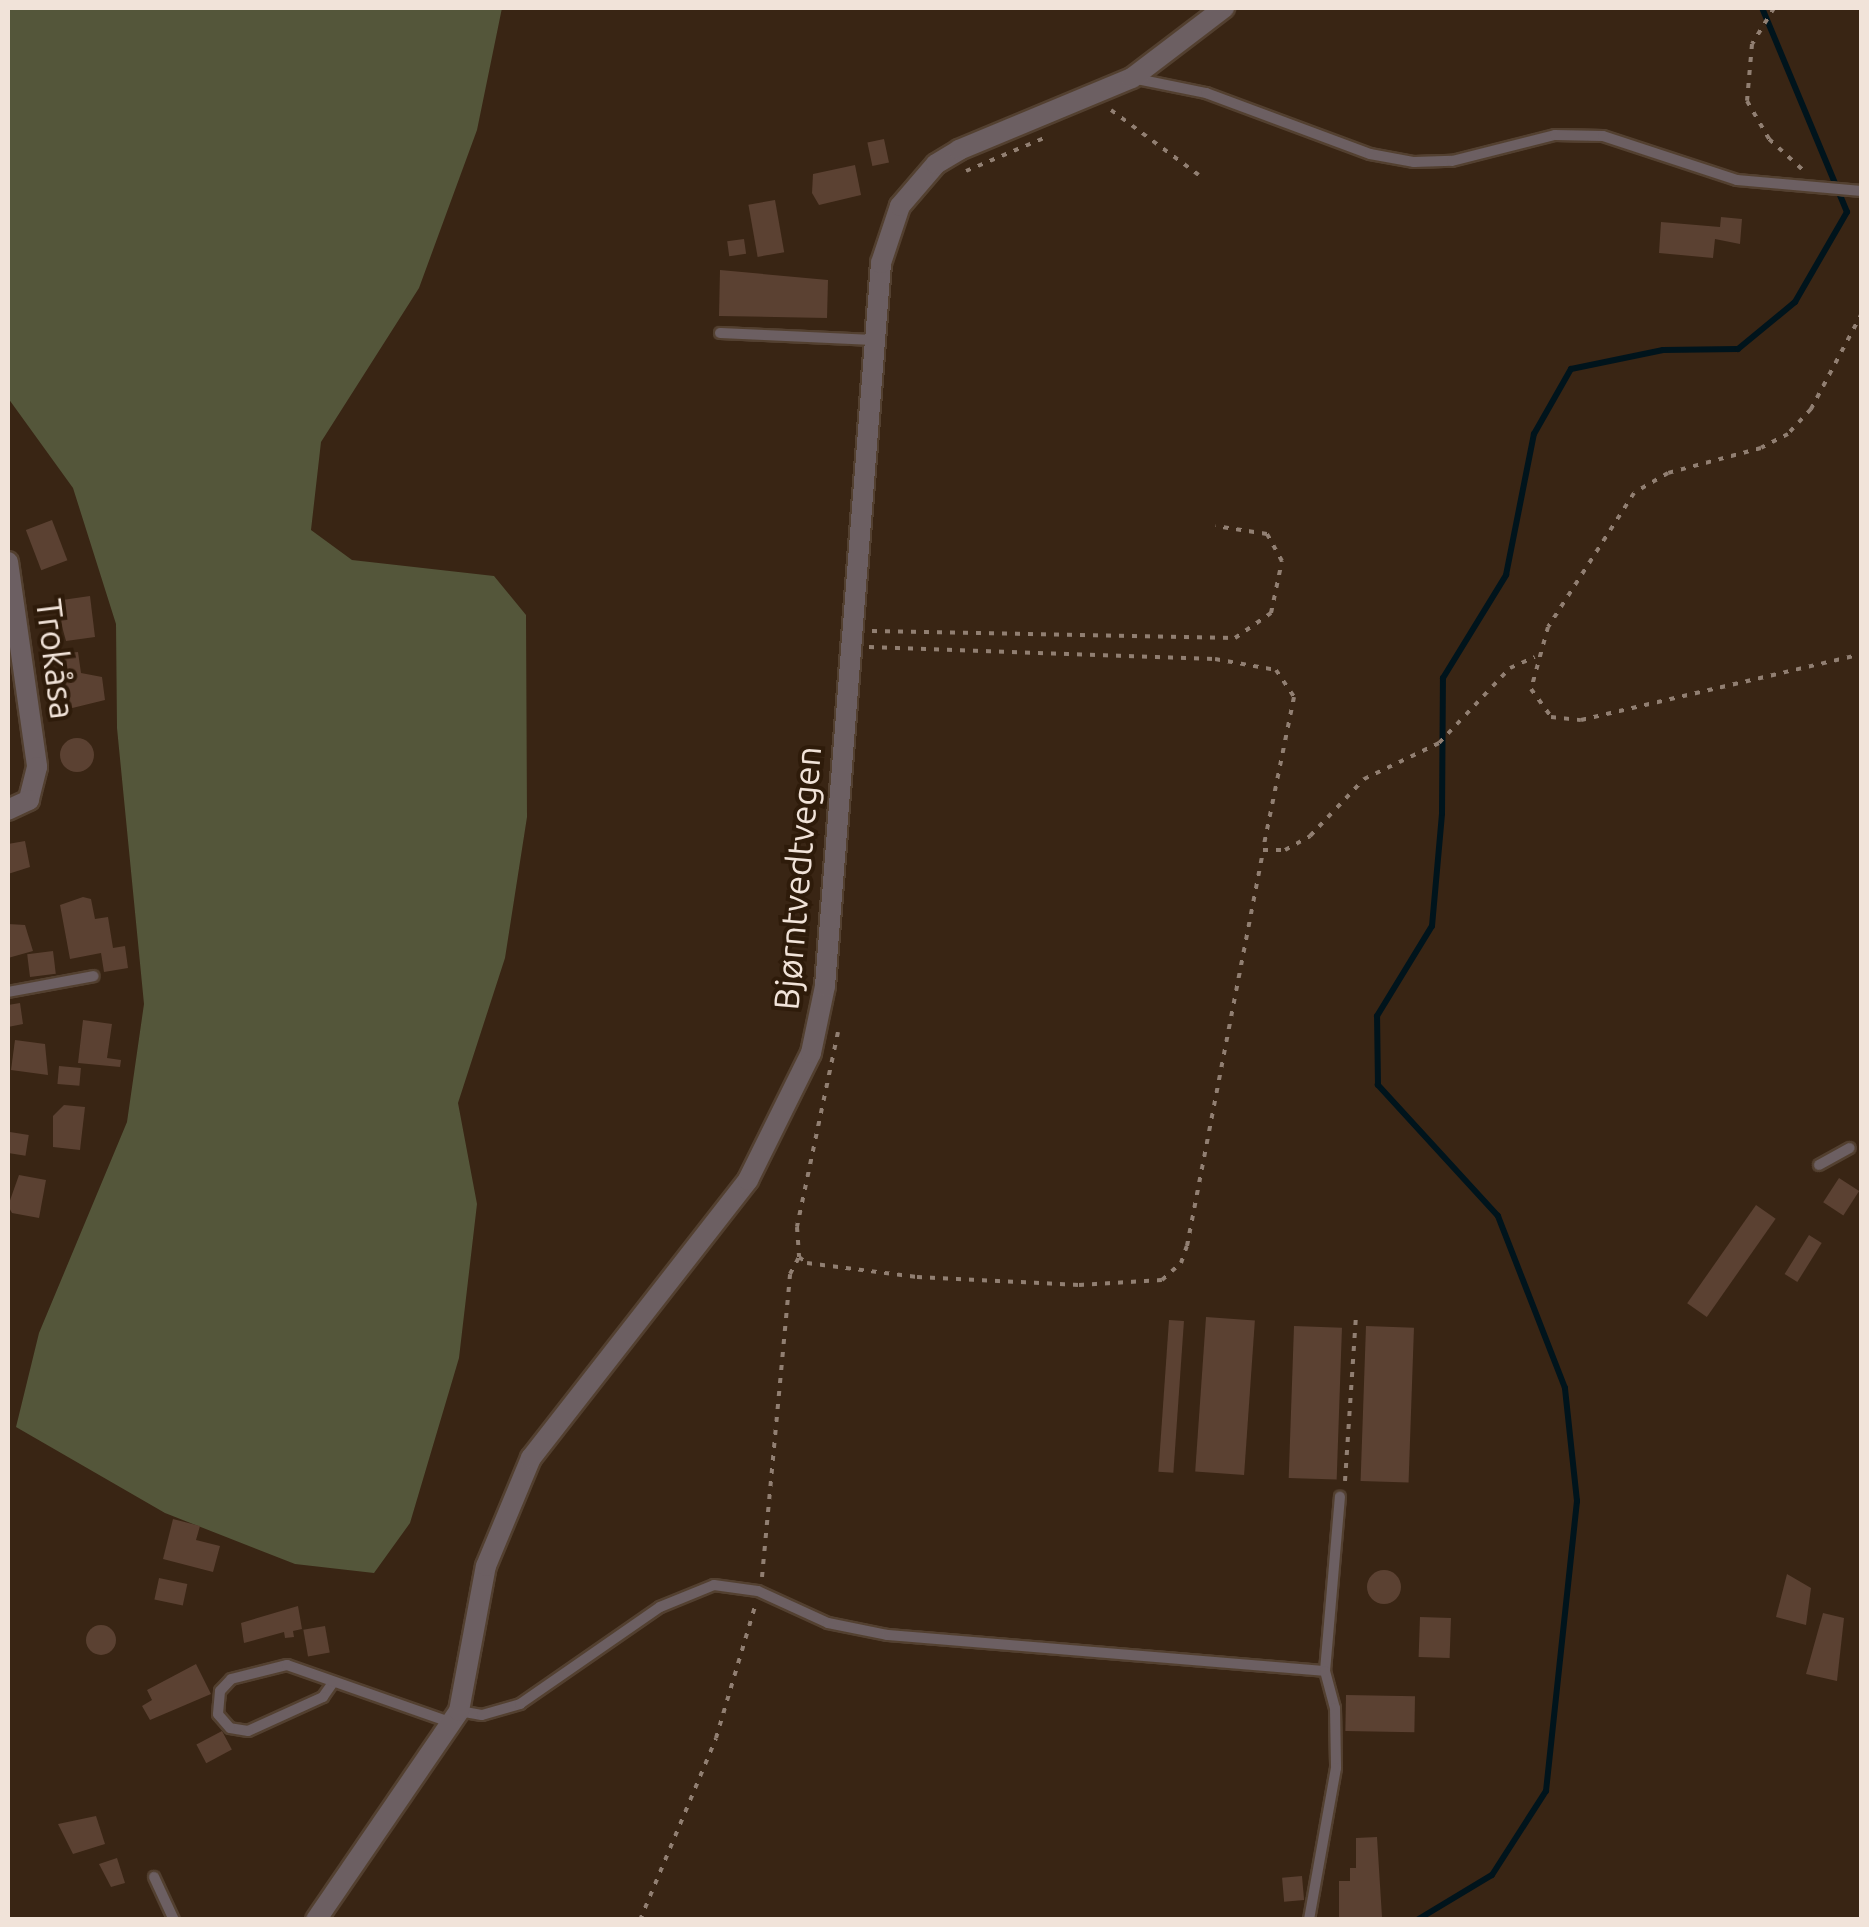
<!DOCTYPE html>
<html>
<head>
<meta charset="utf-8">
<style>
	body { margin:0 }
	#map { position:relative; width:1869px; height:1927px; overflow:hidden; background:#392514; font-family:Ubuntu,sans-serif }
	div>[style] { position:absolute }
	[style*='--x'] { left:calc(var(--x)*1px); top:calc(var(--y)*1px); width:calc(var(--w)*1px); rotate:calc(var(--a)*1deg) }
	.forest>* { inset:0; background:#54563a }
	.stream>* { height:6px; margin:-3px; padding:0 3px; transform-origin:3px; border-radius:3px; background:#00141c }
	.building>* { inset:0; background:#5b4132; transform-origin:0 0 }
	.round { border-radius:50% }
	.path>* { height:4px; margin-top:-2px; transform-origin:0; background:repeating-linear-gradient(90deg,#917f72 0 5px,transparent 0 13px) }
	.roads { filter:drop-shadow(2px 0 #534030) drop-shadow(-2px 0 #534030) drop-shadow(0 2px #534030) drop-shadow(0 -2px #534030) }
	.lane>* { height:10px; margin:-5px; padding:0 5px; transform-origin:5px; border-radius:5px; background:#6c5f62 }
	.street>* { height:20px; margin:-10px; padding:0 10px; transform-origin:10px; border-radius:10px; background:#6c5f62 }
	span { translate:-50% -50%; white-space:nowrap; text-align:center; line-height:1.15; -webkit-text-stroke:8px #2e1b0a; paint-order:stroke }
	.street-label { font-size:35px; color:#f1e3d9 }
	.frame { position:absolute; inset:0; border:10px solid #f1e3d9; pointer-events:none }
</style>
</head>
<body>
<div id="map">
	<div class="forest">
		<div style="clip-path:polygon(8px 8px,502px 8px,477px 130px,419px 288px,321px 442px,311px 530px,352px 560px,494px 576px,526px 615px,527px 817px,505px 958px,458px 1103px,477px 1204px,459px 1358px,410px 1523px,374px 1573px,295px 1564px,165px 1513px,16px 1427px,39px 1333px,127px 1122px,144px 1004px,117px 728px,116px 624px,73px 488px,8px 398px)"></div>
	</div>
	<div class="stream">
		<div style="--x:1417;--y:1920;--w:87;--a:-31"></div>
		<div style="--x:1492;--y:1875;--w:100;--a:-57.3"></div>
		<div style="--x:1546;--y:1791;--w:292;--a:-83.9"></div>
		<div style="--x:1577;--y:1501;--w:114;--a:-96.1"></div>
		<div style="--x:1565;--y:1388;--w:185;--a:-111.3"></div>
		<div style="--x:1498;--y:1216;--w:178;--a:-132.5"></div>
		<div style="--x:1378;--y:1085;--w:69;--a:-90.8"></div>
		<div style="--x:1377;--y:1016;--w:105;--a:-58.6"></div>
		<div style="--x:1432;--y:926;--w:113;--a:-84.9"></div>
		<div style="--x:1442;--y:813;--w:135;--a:-89.6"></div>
		<div style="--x:1443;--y:678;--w:121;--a:-58.5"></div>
		<div style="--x:1506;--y:575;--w:144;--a:-78.8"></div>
		<div style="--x:1534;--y:434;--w:75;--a:-60.4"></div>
		<div style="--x:1571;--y:369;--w:94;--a:-11.7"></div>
		<div style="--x:1663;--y:350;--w:75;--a:-0.8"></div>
		<div style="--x:1738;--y:349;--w:74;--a:-39.5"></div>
		<div style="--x:1795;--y:302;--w:104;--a:-60"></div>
		<div style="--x:1847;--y:212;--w:221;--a:-112.6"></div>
	</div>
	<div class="building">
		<div style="left:884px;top:139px;width:24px;height:17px;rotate:78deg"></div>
		<div style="clip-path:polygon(855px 165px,861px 195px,819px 205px,812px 193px,813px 174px)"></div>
		<div style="left:775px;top:200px;width:53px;height:27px;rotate:80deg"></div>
		<div style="clip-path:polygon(1721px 217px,1742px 219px,1740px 244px,1715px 239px,1713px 258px,1659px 253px,1661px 222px,1720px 227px)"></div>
		<div style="left:744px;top:239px;width:15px;height:17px;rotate:82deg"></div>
		<div style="clip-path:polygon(720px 270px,828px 280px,827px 318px,719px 316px)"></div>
		<div style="left:52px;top:520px;width:43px;height:28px;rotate:69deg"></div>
		<div style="clip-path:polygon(90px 596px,95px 637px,66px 641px,55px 601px)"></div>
		<div style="clip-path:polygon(78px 652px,81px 673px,102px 677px,105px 700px,56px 712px,52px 676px,61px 675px,58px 654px)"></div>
		<div class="round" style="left:60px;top:738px;width:34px;height:34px"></div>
		<div style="clip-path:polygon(25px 841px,30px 867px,8px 874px,8px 844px)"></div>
		<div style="clip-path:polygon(83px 897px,91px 899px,95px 919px,108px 917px,113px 948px,125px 946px,128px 968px,104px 972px,101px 953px,70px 959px,60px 905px)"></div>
		<div style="clip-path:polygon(8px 924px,25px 925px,33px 951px,8px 958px)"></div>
		<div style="left:53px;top:951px;width:23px;height:26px;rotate:83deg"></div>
		<div style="clip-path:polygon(20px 1003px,23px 1024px,8px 1027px,8px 1005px)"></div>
		<div style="clip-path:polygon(83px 1020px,112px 1024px,107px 1058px,121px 1060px,120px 1067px,78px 1063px)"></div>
		<div style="clip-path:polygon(15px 1040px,45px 1044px,48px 1075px,11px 1070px)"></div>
		<div style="left:59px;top:1066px;width:22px;height:18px;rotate:5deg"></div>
		<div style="clip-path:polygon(64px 1105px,85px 1107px,80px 1150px,53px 1147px,53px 1116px)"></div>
		<div style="left:10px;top:1132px;width:19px;height:21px;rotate:9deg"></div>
		<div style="clip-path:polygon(19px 1175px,46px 1180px,39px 1218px,12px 1213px,8px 1206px)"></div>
		<div style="left:1839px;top:1178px;width:24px;height:29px;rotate:33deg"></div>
		<div style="left:1756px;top:1205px;width:24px;height:120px;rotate:35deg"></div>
		<div style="left:1809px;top:1235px;width:15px;height:46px;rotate:32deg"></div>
		<div style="left:1206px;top:1317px;width:49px;height:155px;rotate:4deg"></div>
		<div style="left:1169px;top:1320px;width:15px;height:152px;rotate:4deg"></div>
		<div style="left:1294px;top:1326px;width:48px;height:152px;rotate:2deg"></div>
		<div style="left:1366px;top:1326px;width:48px;height:155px;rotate:2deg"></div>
		<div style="clip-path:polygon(173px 1519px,200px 1526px,196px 1540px,220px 1546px,213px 1572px,163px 1559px)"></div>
		<div class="round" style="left:1367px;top:1570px;width:34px;height:34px"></div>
		<div style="clip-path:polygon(1787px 1574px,1811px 1588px,1806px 1625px,1776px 1617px)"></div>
		<div style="left:159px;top:1578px;width:29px;height:22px;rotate:12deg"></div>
		<div style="clip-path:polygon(298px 1606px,302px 1629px,293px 1631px,294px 1637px,285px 1638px,284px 1632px,244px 1643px,241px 1623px)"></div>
		<div style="clip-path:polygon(1823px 1613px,1844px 1618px,1837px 1681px,1806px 1674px)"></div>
		<div style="left:1420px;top:1617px;width:31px;height:40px;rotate:2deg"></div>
		<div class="round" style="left:86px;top:1625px;width:30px;height:30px"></div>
		<div style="left:325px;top:1626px;width:27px;height:22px;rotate:80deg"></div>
		<div style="clip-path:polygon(196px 1664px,211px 1694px,150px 1720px,142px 1706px,152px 1700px,147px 1690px)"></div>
		<div style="left:1346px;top:1695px;width:69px;height:36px;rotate:1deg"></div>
		<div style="left:222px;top:1731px;width:21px;height:29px;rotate:62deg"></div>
		<div style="clip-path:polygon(96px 1816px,105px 1844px,73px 1854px,58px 1824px)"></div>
		<div style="clip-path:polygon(1377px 1837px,1382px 1917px,1339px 1918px,1339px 1881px,1350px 1881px,1350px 1868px,1356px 1868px,1356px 1838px)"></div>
		<div style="clip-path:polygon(117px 1858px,125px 1883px,111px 1887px,99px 1864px)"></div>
		<div style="left:1302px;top:1876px;width:24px;height:20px;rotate:85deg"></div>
	</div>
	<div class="path">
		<div style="--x:1774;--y:8;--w:42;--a:121.4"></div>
		<div style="--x:1752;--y:44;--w:57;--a:95"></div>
		<div style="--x:1747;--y:101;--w:44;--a:59.9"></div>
		<div style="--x:1769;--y:139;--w:46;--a:42.4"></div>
		<div style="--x:1111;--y:110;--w:109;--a:36.5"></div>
		<div style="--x:966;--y:171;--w:90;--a:-22.9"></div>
		<div style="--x:1862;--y:313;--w:109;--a:118"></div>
		<div style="--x:1811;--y:409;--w:34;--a:133"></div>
		<div style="--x:1788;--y:434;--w:30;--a:153"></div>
		<div style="--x:1761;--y:448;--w:96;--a:165"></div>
		<div style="--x:1668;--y:473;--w:39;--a:150"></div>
		<div style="--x:1634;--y:493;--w:159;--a:122.7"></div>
		<div style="--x:1548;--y:627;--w:64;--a:105.3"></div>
		<div style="--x:1531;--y:689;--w:34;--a:54"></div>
		<div style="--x:1551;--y:717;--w:30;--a:6"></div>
		<div style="--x:1581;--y:720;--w:289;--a:-13.2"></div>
		<div style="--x:872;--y:631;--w:363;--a:1.1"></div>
		<div style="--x:1235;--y:638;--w:44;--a:-34.8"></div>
		<div style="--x:1271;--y:613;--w:53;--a:-78.1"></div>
		<div style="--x:1282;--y:561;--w:31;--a:-119"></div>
		<div style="--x:1267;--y:534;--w:52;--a:-171.1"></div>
		<div style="--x:869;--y:647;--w:346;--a:2"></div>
		<div style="--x:1215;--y:659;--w:62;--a:10.2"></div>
		<div style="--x:1276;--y:670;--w:32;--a:56"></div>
		<div style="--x:1294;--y:697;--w:156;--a:101.5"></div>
		<div style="--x:838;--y:1032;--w:199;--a:101.9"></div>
		<div style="--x:797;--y:1227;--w:30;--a:86"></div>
		<div style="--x:799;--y:1257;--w:10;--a:37"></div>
		<div style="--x:807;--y:1263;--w:111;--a:7.3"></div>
		<div style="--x:917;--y:1277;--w:162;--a:2.8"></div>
		<div style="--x:1079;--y:1285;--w:83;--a:-3.4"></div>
		<div style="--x:1162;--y:1280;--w:25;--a:-42"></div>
		<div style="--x:1181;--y:1263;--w:18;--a:-71"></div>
		<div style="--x:1187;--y:1246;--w:403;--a:-79.1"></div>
		<div style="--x:1263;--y:850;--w:22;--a:0"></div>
		<div style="--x:1285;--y:850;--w:29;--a:-29"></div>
		<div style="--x:1310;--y:836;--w:79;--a:-46.5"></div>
		<div style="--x:1364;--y:779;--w:83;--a:-25.6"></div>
		<div style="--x:1439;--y:743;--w:103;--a:-46.6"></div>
		<div style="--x:1510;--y:668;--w:27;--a:-24"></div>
		<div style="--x:1345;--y:1481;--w:164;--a:-86.2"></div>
		<div style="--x:762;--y:1577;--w:304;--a:-84.7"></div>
		<div style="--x:790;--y:1274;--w:19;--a:-62"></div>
		<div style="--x:640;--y:1920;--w:197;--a:-67.3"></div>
		<div style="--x:716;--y:1738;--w:138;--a:-73.5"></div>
	</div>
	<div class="roads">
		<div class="lane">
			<div style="--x:1132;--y:78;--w:76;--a:11.5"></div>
			<div style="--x:1206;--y:93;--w:175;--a:20.4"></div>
			<div style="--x:1370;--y:154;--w:45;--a:10.3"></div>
			<div style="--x:1414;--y:162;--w:38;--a:-2"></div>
			<div style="--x:1452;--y:161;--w:106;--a:-14.2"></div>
			<div style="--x:1555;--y:135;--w:48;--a:1.2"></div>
			<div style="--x:1603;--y:136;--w:141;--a:18.2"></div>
			<div style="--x:1737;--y:180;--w:125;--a:5"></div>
			<div style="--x:720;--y:333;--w:154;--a:2.6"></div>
			<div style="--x:8;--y:992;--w:87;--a:-10.5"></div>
			<div style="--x:1819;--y:1165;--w:35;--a:-29"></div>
			<div style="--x:1325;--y:1671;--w:175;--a:-85.1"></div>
			<div style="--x:332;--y:1684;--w:16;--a:125"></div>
			<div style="--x:323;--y:1697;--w:82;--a:155.6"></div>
			<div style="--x:248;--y:1731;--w:18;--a:-171"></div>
			<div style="--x:230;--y:1728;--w:18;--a:-131"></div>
			<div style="--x:218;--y:1714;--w:23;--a:-85"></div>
			<div style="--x:220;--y:1691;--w:16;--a:-47"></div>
			<div style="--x:231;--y:1679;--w:58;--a:-14"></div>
			<div style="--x:287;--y:1665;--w:176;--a:19.3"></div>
			<div style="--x:459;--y:1711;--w:23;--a:10"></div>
			<div style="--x:482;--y:1715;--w:40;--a:-16"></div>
			<div style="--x:520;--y:1704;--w:170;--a:-34.7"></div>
			<div style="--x:660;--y:1607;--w:58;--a:-22.2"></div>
			<div style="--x:714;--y:1585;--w:44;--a:7.8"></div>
			<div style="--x:758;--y:1591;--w:77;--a:24.6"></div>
			<div style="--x:828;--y:1623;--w:60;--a:11.5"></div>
			<div style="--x:887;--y:1635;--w:439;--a:4.7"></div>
			<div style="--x:1325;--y:1671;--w:38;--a:75"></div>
			<div style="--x:1335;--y:1708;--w:60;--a:89"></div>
			<div style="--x:1336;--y:1768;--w:154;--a:100.1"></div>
			<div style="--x:154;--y:1877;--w:47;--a:65.1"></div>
		</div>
		<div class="street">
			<div style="--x:8;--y:562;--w:207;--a:81.9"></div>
			<div style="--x:37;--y:767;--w:34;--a:104"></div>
			<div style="--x:29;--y:800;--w:23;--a:155"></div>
			<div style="--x:316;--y:1920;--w:253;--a:-55.6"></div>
			<div style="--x:459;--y:1711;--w:147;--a:-79.5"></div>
			<div style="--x:486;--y:1566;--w:117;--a:-67.4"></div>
			<div style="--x:531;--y:1458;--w:353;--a:-52"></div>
			<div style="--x:748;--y:1180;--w:142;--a:-63.6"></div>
			<div style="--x:811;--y:1053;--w:68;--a:-78.2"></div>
			<div style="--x:825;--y:986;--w:725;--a:-85.57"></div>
			<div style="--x:881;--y:263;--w:60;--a:-71.6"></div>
			<div style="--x:900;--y:206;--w:55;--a:-49.4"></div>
			<div style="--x:936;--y:164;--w:27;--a:-31"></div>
			<div style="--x:959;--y:150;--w:187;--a:-22.6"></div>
			<div style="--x:1132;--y:78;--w:116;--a:-37.3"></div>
		</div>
	</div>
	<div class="street-label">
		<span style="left:56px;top:659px;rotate:83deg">Trokåsa</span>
		<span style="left:797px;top:878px;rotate:-85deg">Bjørntvedtvegen</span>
	</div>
	<div class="frame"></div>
</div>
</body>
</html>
